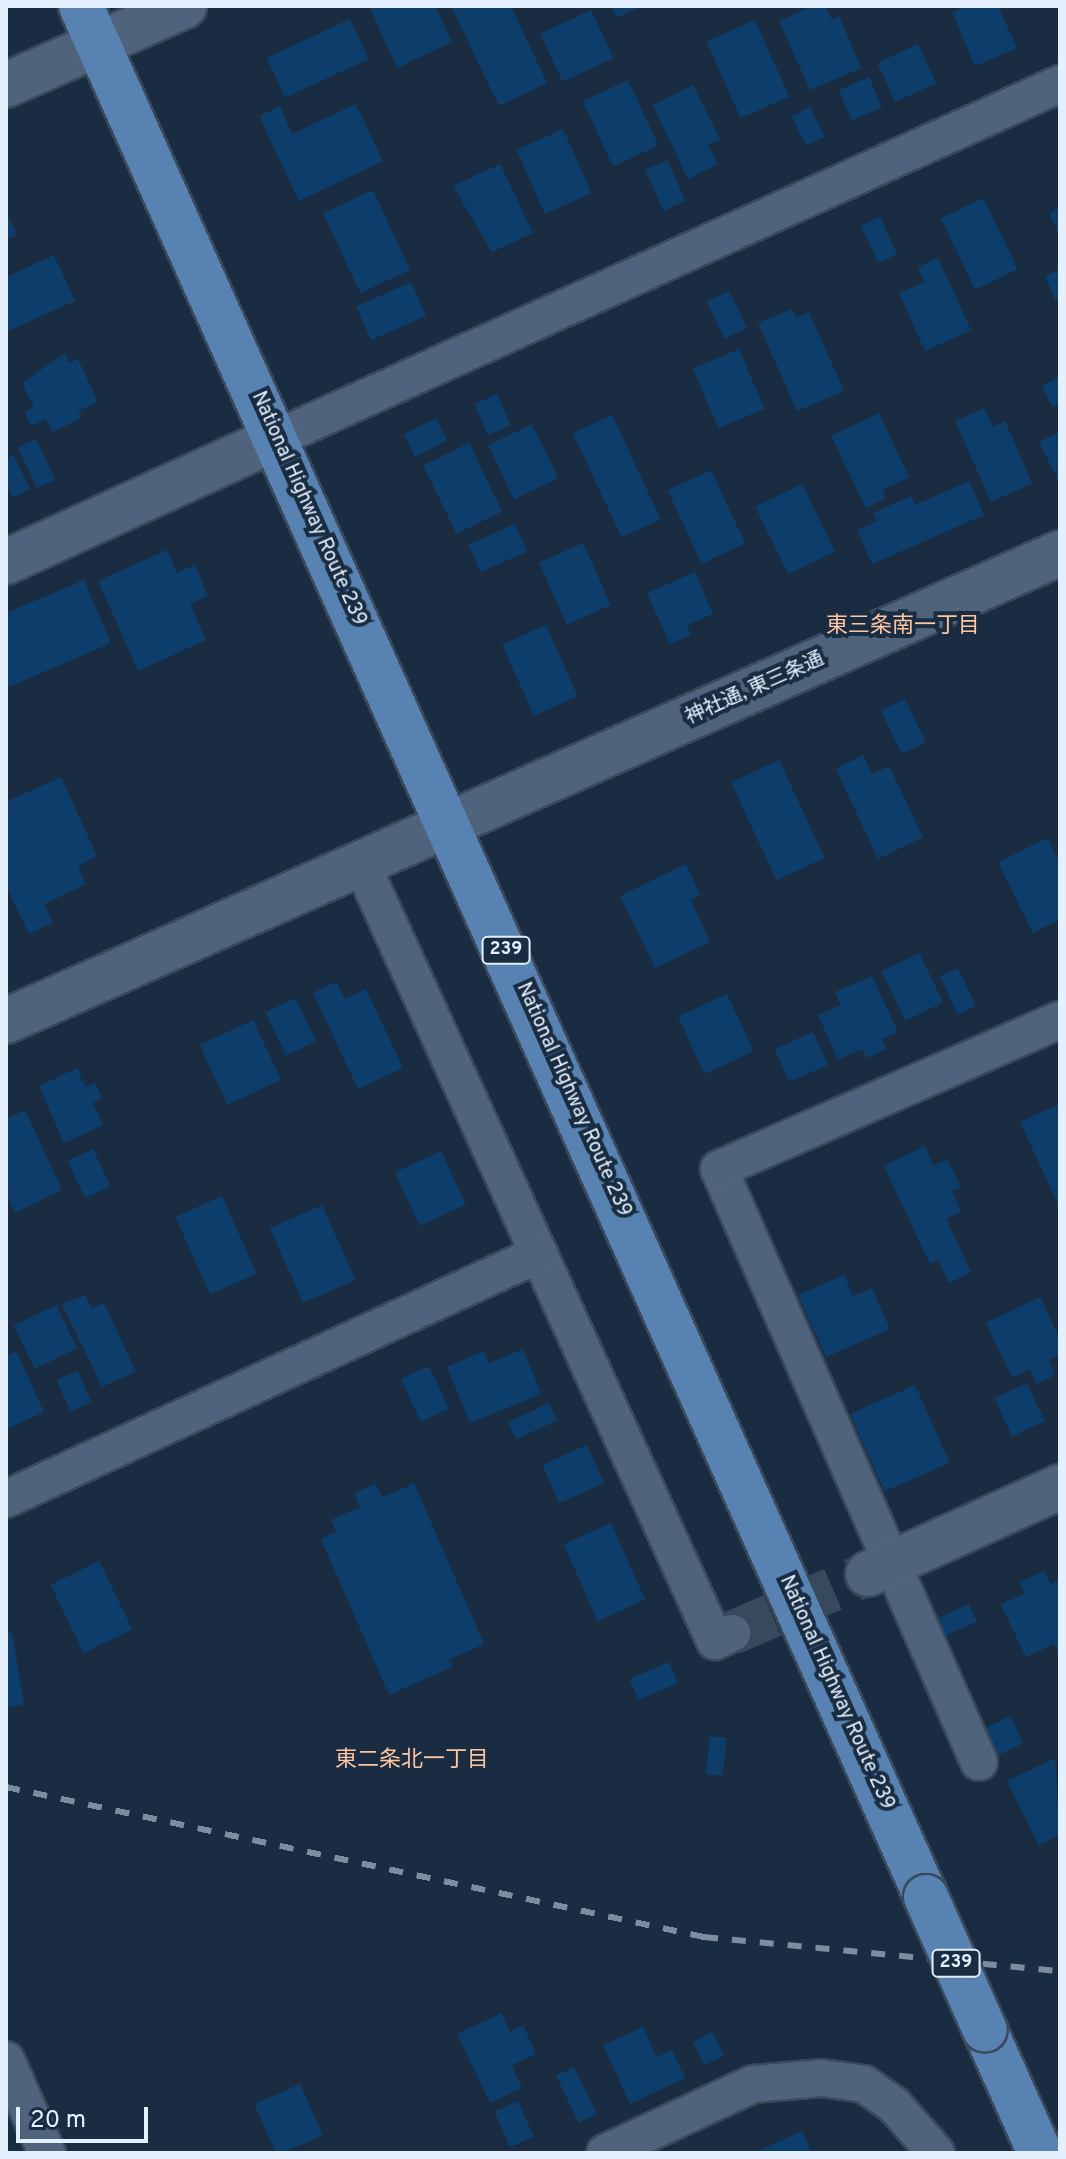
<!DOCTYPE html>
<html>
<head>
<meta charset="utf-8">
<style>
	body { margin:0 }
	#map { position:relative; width:1066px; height:2159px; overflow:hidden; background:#192c41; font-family:Overpass,"Noto Sans JP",sans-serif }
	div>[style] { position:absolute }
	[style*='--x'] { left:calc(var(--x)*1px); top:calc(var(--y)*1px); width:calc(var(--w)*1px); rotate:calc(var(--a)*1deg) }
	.building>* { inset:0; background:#0d3e6b; transform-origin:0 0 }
	.tertiary-tunnel>* { height:44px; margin-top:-22px; transform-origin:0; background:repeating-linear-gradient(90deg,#37495d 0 44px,transparent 0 66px) }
	.roads { filter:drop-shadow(2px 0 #39495b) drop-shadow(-2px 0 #39495b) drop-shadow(0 2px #39495b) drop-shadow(0 -2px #39495b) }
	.minor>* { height:36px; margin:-18px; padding:0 18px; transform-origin:18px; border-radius:18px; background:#4f647c }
	.tertiary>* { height:44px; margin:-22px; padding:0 22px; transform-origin:22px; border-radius:22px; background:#4f647c }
	.trunk>* { height:44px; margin:-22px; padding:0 22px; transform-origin:22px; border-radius:22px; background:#5782b1 }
	.rail>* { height:6px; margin-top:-3px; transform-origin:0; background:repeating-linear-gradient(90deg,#7d8c9e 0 14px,transparent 0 28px) }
	.bridges { filter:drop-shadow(2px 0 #39495b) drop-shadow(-2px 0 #39495b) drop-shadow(0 2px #39495b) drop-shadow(0 -2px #39495b) }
	.trunk-bridge>* { height:44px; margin:-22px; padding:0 22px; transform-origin:22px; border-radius:22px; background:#5782b1 }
	span { translate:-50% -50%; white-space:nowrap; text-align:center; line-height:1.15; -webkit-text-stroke:8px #192c41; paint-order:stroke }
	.shield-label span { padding:2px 6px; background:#192c41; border:2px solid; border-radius:6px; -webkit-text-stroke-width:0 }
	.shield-label { font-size:18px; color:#e4f0fe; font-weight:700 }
	.street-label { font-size:20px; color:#e4f0fe }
	.neighbourhood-label { font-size:22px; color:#fdc6a1 }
	.frame { position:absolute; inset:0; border:8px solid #e4f0fe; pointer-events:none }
	.scale { position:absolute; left:16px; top:2107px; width:132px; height:36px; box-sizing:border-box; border:4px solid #e4f0fe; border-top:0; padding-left:10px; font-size:24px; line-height:28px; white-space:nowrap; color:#e4f0fe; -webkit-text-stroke:6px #192c41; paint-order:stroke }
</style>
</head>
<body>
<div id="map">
	<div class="building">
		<div style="clip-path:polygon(369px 6px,435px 6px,452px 42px,397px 68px)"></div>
		<div style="clip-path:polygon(451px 6px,511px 6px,547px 83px,499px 106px)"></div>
		<div style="clip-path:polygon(612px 6px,643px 6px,617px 18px)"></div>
		<div style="clip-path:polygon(813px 6px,825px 6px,832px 20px,839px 16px,861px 68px,810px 90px,779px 21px)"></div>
		<div style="clip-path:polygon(965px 6px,998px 6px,1017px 48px,975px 66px,952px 12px)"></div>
		<div style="left:591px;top:10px;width:53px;height:56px;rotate:65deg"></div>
		<div style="left:350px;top:19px;width:44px;height:92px;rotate:65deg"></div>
		<div style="left:755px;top:20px;width:84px;height:53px;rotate:66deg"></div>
		<div style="left:918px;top:44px;width:43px;height:45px;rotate:65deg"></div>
		<div style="left:869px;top:77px;width:33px;height:33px;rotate:67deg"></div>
		<div style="left:628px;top:80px;width:72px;height:50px;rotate:65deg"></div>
		<div style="clip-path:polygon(693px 85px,720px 139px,708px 145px,718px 164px,688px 179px,653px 105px)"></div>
		<div style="clip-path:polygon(356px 104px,383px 161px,299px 201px,259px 116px,280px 106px,292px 134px)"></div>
		<div style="left:810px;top:107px;width:33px;height:21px;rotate:63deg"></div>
		<div style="left:563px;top:129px;width:70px;height:51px;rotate:66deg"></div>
		<div style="left:667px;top:160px;width:45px;height:24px;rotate:66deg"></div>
		<div style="clip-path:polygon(500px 164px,533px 233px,492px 252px,453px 186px)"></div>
		<div style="left:373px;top:190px;width:88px;height:55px;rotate:65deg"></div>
		<div style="left:983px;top:198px;width:79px;height:47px;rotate:64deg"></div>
		<div style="clip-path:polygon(1060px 208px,1060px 237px,1049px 213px)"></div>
		<div style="clip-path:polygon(6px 211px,17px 235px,6px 240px)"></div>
		<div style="left:880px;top:217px;width:41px;height:21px;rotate:65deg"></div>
		<div style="clip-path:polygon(54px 255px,75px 301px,6px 332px,6px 277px)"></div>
		<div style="clip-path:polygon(938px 258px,971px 330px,925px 351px,899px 293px,925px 282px,918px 267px)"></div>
		<div style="clip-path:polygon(1060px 269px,1060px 298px,1055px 300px,1045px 276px)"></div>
		<div style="left:411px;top:282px;width:37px;height:60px;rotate:66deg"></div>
		<div style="left:729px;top:291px;width:41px;height:25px;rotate:64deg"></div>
		<div style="clip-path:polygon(792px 309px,796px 318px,809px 312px,844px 391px,797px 411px,758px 323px)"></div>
		<div style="left:739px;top:349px;width:65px;height:50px;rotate:67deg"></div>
		<div style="clip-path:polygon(65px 353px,69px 363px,78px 359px,98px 402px,78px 411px,82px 418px,52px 432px,46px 419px,31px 426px,25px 411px,34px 407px,22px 383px)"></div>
		<div style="clip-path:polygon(1060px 377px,1060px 403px,1052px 407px,1042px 386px)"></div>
		<div style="left:497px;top:394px;width:34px;height:25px;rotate:66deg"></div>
		<div style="clip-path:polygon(984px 408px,993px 427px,1005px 421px,1032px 483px,991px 502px,955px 421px)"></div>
		<div style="clip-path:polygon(879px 413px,909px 477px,882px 490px,886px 498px,866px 508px,831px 436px)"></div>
		<div style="left:612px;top:415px;width:115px;height:43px;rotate:65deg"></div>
		<div style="left:436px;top:418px;width:25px;height:36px;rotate:63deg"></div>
		<div style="left:532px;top:424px;width:60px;height:49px;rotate:64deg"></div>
		<div style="clip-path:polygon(1060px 431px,1060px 484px,1039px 442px)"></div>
		<div style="left:36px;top:439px;width:45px;height:20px;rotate:65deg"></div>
		<div style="left:469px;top:443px;width:76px;height:51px;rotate:64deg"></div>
		<div style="clip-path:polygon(13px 455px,30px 489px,13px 498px,6px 483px,6px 459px)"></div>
		<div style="left:711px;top:470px;width:81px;height:48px;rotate:65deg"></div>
		<div style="clip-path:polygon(969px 481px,984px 515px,872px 564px,857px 530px,877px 521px,873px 513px,911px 496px,915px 505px)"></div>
		<div style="left:802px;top:484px;width:75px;height:52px;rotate:64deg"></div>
		<div style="left:515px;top:524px;width:30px;height:51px;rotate:66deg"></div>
		<div style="left:583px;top:543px;width:68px;height:48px;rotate:66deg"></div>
		<div style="clip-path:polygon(167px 550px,177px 573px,195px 565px,208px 596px,190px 604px,206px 640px,138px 671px,98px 581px)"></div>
		<div style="clip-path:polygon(695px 572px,713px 614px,687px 625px,691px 635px,670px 644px,647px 593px)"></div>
		<div style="clip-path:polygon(84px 580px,111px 643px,6px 688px,6px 613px)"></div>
		<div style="left:546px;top:625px;width:78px;height:48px;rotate:66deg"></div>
		<div style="left:905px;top:699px;width:48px;height:27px;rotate:64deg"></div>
		<div style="clip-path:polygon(863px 755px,872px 774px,889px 766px,923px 837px,878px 859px,836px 769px)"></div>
		<div style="left:779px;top:760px;width:108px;height:53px;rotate:65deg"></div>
		<div style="clip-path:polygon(61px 777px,97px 856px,78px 866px,86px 884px,44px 904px,53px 923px,29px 934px,6px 886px,6px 802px)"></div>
		<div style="clip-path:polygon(1048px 838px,1060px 863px,1060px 919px,1033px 933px,998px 862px)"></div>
		<div style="clip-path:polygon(686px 864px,700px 895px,691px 900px,710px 942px,655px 968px,620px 896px)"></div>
		<div style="left:919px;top:953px;width:55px;height:42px;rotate:64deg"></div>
		<div style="left:958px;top:968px;width:42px;height:20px;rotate:65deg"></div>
		<div style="clip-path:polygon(872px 976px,898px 1032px,882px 1039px,886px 1049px,867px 1058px,862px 1049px,838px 1060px,818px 1015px,841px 1005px,835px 992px)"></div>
		<div style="clip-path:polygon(336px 982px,345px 999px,366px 989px,403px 1068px,358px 1089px,313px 993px)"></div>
		<div style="left:727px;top:994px;width:63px;height:54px;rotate:65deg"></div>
		<div style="left:295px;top:998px;width:48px;height:33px;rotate:64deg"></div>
		<div style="left:253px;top:1020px;width:66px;height:59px;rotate:65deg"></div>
		<div style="left:813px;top:1032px;width:36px;height:42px;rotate:66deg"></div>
		<div style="clip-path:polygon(77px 1068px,85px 1087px,95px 1083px,102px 1098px,93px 1103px,103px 1125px,64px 1143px,39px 1086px)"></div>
		<div style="clip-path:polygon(1060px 1104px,1060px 1200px,1057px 1202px,1020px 1122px)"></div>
		<div style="clip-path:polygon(25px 1110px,62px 1190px,15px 1213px,6px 1194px,6px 1119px)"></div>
		<div style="clip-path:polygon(925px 1146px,933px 1166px,947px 1159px,961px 1187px,952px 1191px,961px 1212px,946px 1219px,971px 1272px,949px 1283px,938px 1260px,930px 1264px,884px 1166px)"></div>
		<div style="left:93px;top:1149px;width:41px;height:28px;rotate:65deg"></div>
		<div style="left:441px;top:1151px;width:59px;height:51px;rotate:65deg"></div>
		<div style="left:222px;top:1196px;width:85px;height:51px;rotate:66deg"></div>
		<div style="left:322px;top:1205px;width:82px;height:57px;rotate:66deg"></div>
		<div style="clip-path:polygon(844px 1275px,853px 1296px,872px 1288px,890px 1329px,826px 1357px,798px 1295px)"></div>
		<div style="clip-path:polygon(85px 1295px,92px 1308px,104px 1303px,136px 1372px,102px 1387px,62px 1304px)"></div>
		<div style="clip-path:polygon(1040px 1297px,1060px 1339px,1060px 1355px,1049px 1360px,1055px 1375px,1037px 1384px,1030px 1369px,1012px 1378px,986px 1323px)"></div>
		<div style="left:56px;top:1305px;width:48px;height:47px;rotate:64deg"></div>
		<div style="clip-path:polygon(523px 1349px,541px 1394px,470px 1423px,447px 1367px,484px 1351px,489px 1363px)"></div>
		<div style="clip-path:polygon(16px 1351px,44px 1412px,6px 1429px,6px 1356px)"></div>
		<div style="left:429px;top:1366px;width:47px;height:31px;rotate:65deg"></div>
		<div style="left:78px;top:1371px;width:34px;height:23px;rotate:67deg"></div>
		<div style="left:1027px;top:1383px;width:42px;height:36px;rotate:65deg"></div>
		<div style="left:915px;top:1385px;width:85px;height:71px;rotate:66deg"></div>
		<div style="left:549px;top:1403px;width:19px;height:45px;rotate:65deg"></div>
		<div style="left:587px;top:1445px;width:42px;height:49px;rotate:66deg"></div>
		<div style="clip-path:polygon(414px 1483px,484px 1644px,448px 1660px,452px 1667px,389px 1695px,321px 1539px,336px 1532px,331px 1520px,360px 1507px,354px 1493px,376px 1484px,382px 1498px)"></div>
		<div style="left:611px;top:1523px;width:84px;height:52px;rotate:66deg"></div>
		<div style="left:99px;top:1561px;width:76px;height:54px;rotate:64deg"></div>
		<div style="clip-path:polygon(1044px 1571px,1051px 1584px,1060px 1580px,1060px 1657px,1054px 1644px,1026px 1657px,1001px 1605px,1025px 1593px,1020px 1582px)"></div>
		<div style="left:969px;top:1604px;width:19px;height:35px;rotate:65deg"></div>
		<div style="clip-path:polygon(6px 1633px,12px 1633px,24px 1704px,6px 1708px)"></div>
		<div style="left:669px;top:1662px;width:23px;height:43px;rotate:67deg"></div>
		<div style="left:1010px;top:1716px;width:30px;height:29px;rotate:64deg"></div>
		<div style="left:710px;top:1736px;width:17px;height:38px;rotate:7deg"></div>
		<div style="clip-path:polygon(1055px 1758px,1060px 1835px,1039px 1845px,1007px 1781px)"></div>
		<div style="clip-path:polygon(502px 2013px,510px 2032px,523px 2025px,536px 2054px,512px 2065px,522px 2088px,490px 2103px,457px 2034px)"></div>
		<div style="clip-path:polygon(643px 2027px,657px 2057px,672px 2050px,685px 2078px,630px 2104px,603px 2045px)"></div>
		<div style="left:712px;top:2032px;width:26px;height:22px;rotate:62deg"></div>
		<div style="left:574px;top:2067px;width:52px;height:20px;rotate:64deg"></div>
		<div style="left:300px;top:2084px;width:56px;height:50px;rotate:66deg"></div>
		<div style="left:518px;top:2101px;width:39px;height:26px;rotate:66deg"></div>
		<div style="clip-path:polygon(802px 2131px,812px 2153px,754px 2153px)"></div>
	</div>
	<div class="tertiary-tunnel">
		<div style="--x:732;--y:1633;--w:148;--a:-23.5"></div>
	</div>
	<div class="roads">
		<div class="minor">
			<div style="--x:277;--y:438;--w:859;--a:-24.33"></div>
			<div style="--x:361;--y:863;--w:855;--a:65.53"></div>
			<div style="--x:715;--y:1641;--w:19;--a:-25"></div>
			<div style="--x:6;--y:1499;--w:587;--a:-24.69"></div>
			<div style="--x:979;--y:1762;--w:647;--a:-113.67"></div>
			<div style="--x:719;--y:1169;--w:372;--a:-23.6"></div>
			<div style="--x:6;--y:2060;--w:102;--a:66.2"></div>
			<div style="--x:605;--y:2153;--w:163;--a:-25"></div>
			<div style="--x:753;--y:2084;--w:69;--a:-5"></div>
			<div style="--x:822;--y:2078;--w:42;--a:8.1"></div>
			<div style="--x:864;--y:2084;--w:37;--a:35"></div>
			<div style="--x:894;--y:2105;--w:64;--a:48.8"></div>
		</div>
		<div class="tertiary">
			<div style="--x:6;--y:85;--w:195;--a:-23.9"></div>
			<div style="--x:6;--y:562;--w:298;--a:-24.6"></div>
			<div style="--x:6;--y:1021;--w:1153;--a:-23.94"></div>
			<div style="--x:868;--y:1574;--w:211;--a:-24.4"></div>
		</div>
		<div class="trunk">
			<div style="--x:81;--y:6;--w:2071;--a:65.92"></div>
			<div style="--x:985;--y:2030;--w:135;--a:65.9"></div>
		</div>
	</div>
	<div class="rail">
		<div style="--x:6;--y:1787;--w:714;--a:12.13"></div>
		<div style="--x:704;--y:1937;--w:358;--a:5.5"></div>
	</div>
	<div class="bridges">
		<div class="trunk-bridge">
			<div style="--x:926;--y:1897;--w:145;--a:66.1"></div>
		</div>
	</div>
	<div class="shield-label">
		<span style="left:506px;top:950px">239</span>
		<span style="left:956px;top:1963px">239</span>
	</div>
	<div class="street-label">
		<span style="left:308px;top:509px;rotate:66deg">National Highway Route 239</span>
		<span style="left:755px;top:689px;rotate:-24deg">神社通, 東三条通</span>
		<span style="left:573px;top:1100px;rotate:66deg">National Highway Route 239</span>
		<span style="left:836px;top:1693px;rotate:66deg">National Highway Route 239</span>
	</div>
	<div class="neighbourhood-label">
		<span style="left:903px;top:627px">東三条南一丁目</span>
		<span style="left:412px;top:1761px">東二条北一丁目</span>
	</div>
	<div class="frame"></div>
	<div class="scale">20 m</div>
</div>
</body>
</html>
